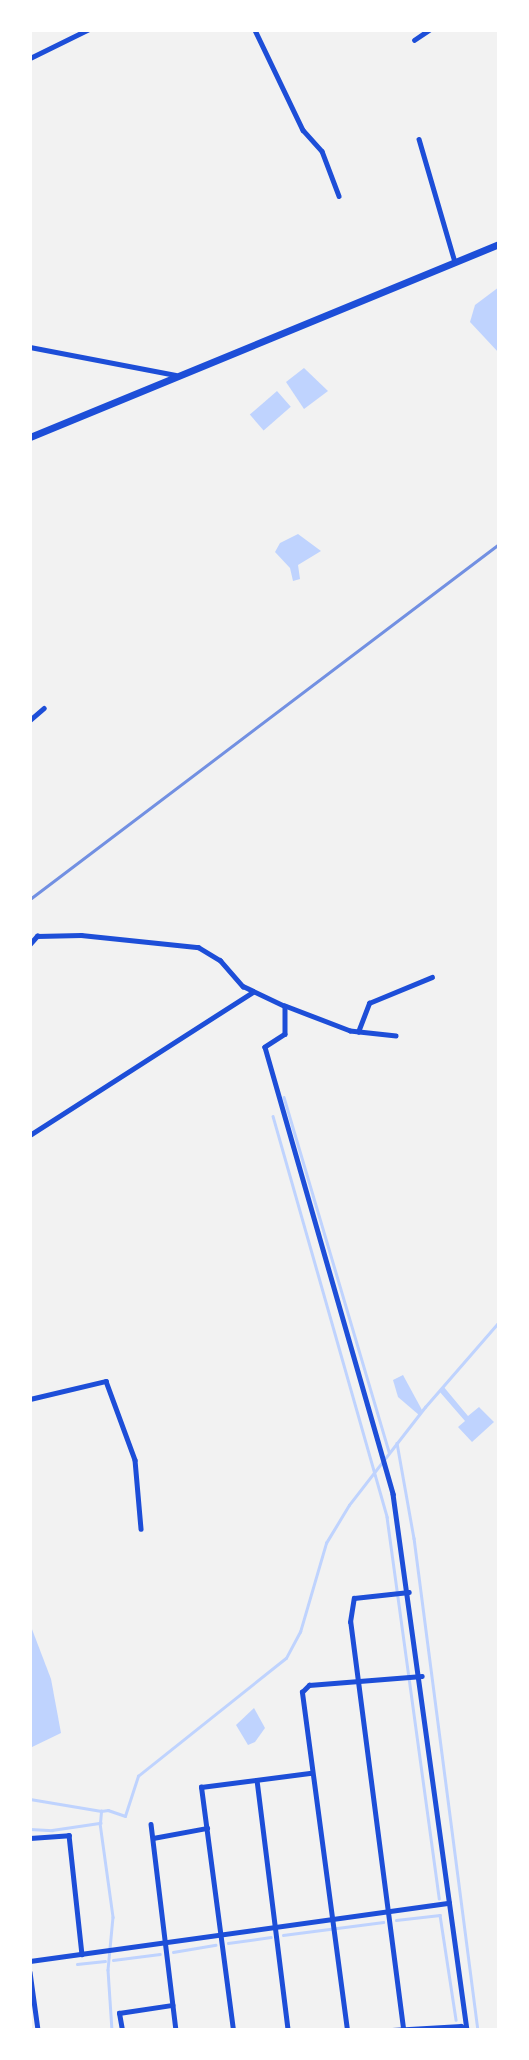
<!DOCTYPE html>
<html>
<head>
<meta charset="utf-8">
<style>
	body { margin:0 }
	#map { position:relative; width:529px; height:2060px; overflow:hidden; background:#f2f2f2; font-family:Inter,sans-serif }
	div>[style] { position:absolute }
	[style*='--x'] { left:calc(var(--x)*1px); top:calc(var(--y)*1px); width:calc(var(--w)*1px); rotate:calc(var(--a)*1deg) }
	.water>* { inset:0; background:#bfd3fe; transform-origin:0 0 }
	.stream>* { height:2.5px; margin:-1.25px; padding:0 1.25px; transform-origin:1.25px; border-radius:1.25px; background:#bfd3fe }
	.minor>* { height:4.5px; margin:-2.25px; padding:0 2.25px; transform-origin:2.25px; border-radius:2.25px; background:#1d4ed8 }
	.tertiary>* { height:5px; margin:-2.5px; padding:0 2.5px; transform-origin:2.5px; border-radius:2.5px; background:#1d4ed8 }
	.trunk>* { height:7px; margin:-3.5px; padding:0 3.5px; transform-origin:3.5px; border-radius:3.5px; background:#1d4ed8 }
	.rail>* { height:2.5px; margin:-1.25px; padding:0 1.25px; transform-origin:1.25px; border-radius:1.25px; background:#7290e2 }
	span { translate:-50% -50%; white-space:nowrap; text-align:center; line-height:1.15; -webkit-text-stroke:6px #fff; paint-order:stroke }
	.frame { position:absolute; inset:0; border:32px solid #fff; pointer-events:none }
</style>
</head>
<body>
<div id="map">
	<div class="water">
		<div style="clip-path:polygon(499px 287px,499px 353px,470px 322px,475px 305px)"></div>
		<div style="clip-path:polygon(304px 368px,328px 391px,304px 409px,286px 382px)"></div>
		<div style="left:277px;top:391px;width:21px;height:36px;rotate:49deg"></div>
		<div style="clip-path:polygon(298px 534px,321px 551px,298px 565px,300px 579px,293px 581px,290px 568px,275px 552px,280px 543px)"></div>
		<div style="clip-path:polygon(403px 1375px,422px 1410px,419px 1415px,398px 1397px,393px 1380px)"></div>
		<div style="clip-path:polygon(443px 1386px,468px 1416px,479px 1407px,494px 1422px,472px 1442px,458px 1427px,465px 1421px,439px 1391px)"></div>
		<div style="clip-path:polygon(30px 1624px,51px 1679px,61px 1733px,30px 1748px)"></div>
		<div style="clip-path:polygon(254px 1708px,265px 1728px,255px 1742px,248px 1745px,236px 1725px)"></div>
	</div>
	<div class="stream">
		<div style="--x:284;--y:1097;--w:370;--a:73.5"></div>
		<div style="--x:273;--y:1116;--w:417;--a:74.1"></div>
		<div style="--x:387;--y:1517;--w:385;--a:82.2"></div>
		<div style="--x:397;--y:1443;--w:97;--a:79.9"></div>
		<div style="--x:414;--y:1538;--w:496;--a:82.6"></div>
		<div style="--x:30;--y:1799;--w:72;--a:9.6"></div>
		<div style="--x:100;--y:1823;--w:95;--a:82.1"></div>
		<div style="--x:113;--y:1917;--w:53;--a:95.4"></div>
		<div style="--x:108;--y:1970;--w:60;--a:86.2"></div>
		<div style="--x:30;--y:1829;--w:22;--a:3"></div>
		<div style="--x:52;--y:1830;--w:49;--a:-8.3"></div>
		<div style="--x:100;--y:1823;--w:12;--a:-85"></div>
		<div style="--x:101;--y:1811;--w:7;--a:-8"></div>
		<div style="--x:108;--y:1810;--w:18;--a:19"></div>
		<div style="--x:125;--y:1816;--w:42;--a:-72"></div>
		<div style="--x:138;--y:1776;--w:189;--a:-38.6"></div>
		<div style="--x:286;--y:1658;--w:30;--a:-62"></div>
		<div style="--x:300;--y:1632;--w:93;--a:-73.7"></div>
		<div style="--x:326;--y:1543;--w:44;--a:-58.8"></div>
		<div style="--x:349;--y:1505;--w:124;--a:-52.2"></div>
		<div style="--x:425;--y:1407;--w:113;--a:-49"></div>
		<div style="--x:396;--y:1920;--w:44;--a:-6.5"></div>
		<div style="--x:440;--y:1915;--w:106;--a:81.3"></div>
		<div style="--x:283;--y:1935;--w:101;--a:-7.4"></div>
		<div style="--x:228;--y:1943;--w:43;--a:-7.9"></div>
		<div style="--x:173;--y:1952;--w:43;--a:-9.5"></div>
		<div style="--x:113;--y:1960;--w:47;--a:-7.3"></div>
		<div style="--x:77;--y:1964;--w:28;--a:-6"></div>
	</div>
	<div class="minor">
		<div style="--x:255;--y:30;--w:111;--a:64.4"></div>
		<div style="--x:303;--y:130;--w:28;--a:48"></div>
		<div style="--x:322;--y:151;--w:48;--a:69.3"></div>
		<div style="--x:414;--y:40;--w:18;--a:-34"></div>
		<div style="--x:419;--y:139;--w:128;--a:73.7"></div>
		<div style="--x:30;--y:347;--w:148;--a:10.9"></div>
		<div style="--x:30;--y:720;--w:18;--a:-41"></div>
		<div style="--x:30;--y:944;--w:11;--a:-49"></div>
		<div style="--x:37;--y:936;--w:44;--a:-1.3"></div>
		<div style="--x:81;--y:935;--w:118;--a:5.9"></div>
		<div style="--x:198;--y:947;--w:26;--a:31"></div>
		<div style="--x:220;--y:960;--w:35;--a:49"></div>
		<div style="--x:243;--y:986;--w:47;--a:25.5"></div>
		<div style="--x:358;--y:1032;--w:31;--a:-69"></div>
		<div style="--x:369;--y:1003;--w:68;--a:-22.4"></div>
		<div style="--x:396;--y:1036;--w:46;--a:-173.8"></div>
		<div style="--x:350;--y:1031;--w:70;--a:-159"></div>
		<div style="--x:285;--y:1006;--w:28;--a:90"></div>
		<div style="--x:285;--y:1034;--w:24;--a:147"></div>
		<div style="--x:265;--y:1047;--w:465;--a:74"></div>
		<div style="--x:393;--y:1494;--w:541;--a:82.14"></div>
		<div style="--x:30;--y:1135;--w:265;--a:-32.7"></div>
		<div style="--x:30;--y:1399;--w:78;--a:-13.3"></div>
		<div style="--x:106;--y:1381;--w:84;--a:69.8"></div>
		<div style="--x:135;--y:1460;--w:69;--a:85"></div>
		<div style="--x:257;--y:1780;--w:252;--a:82.9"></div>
		<div style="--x:151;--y:1824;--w:208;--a:83.1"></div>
		<div style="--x:30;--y:1838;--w:39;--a:-4"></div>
		<div style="--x:69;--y:1835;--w:120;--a:83.8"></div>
		<div style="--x:153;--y:1838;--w:55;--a:-10.5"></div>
		<div style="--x:30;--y:1961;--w:423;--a:-7.9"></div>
		<div style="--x:30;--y:1972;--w:59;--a:82.1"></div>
		<div style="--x:403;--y:2028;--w:409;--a:-97.4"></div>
		<div style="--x:350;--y:1622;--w:24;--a:-81"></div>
		<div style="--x:354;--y:1598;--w:55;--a:-6.2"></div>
		<div style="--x:122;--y:2030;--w:17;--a:-100"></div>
		<div style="--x:119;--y:2013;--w:54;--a:-8.6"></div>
		<div style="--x:233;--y:2030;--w:245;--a:-97.5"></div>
		<div style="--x:201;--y:1787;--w:111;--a:-7.3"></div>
		<div style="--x:347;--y:2030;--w:341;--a:-97.6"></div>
		<div style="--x:302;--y:1692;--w:10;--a:-45"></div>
		<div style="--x:309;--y:1685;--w:113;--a:-4.6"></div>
		<div style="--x:392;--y:2030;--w:69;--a:-3.3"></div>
		<div style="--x:461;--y:2026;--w:6;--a:39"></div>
	</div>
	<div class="tertiary">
		<div style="--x:30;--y:58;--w:64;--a:-26.2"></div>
	</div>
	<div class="trunk">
		<div style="--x:30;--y:437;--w:507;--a:-22.37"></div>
	</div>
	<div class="rail">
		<div style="--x:30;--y:899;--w:588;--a:-37.12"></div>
	</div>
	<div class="frame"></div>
</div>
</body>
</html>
